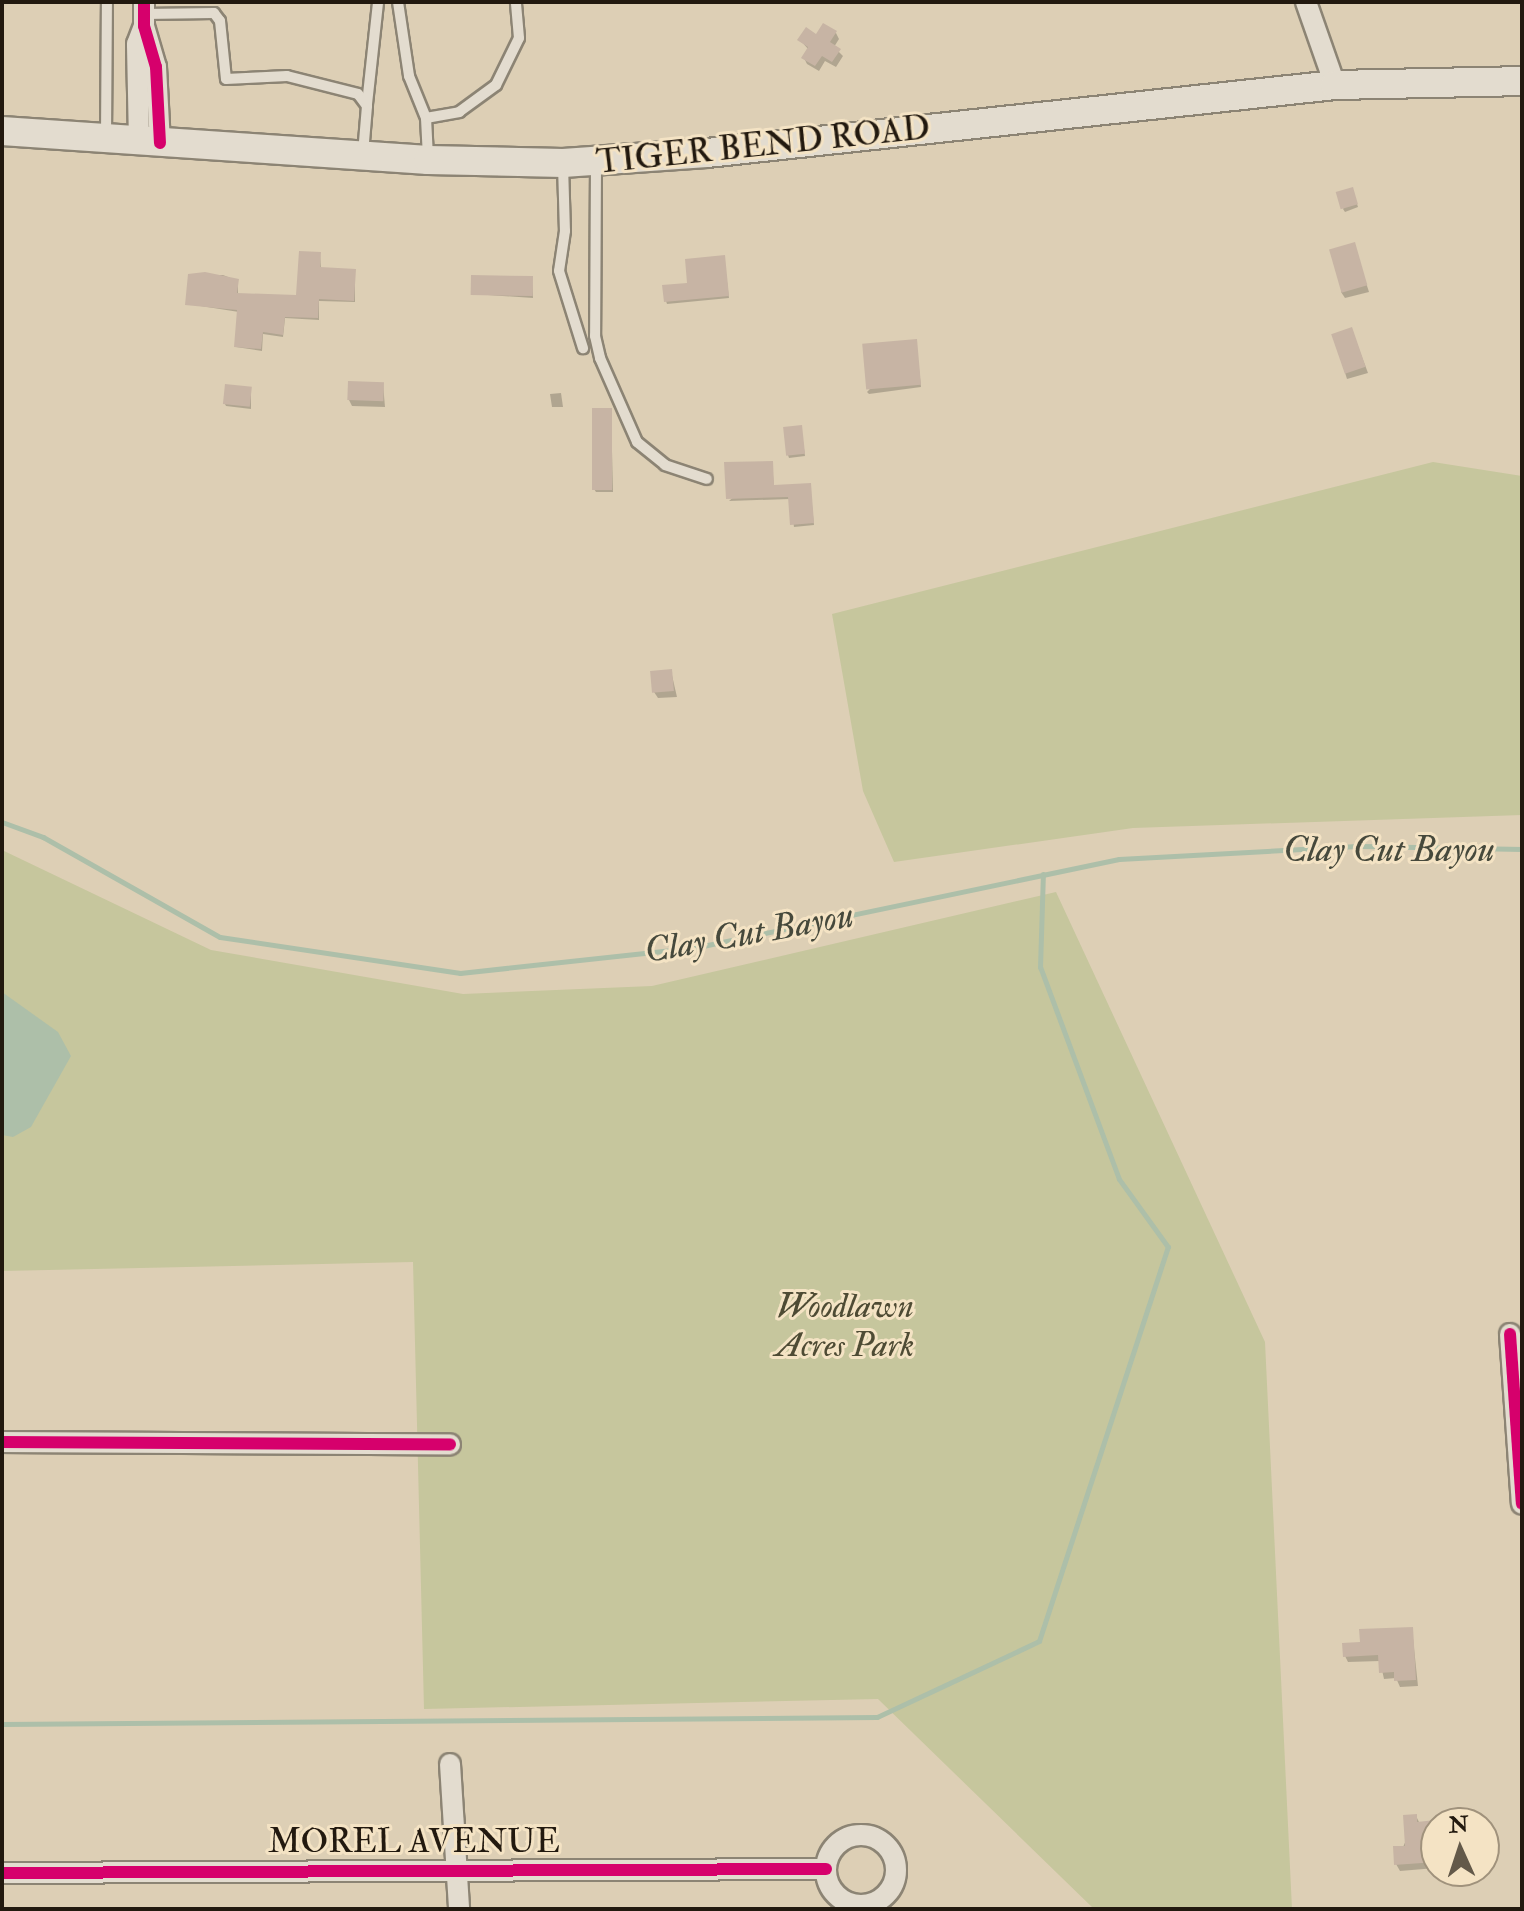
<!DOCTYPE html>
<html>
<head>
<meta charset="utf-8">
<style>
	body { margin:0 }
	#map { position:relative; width:1524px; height:1911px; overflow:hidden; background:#ddcfb5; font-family:"IM FELL Double Pica",serif }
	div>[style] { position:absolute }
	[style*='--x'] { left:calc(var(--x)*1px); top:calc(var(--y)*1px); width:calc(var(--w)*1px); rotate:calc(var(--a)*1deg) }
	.green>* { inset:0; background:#c6c69d }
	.water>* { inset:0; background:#adbfa9 }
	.shadow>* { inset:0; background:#0003 }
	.stream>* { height:5px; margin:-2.5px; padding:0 2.5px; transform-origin:2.5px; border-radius:2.5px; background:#adbfa9 }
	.building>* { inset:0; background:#c7b4a4; transform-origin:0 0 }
	.roads { filter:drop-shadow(2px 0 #8c8474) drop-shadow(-2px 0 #8c8474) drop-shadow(0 2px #8c8474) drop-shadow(0 -2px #8c8474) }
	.lane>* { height:10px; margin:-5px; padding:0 5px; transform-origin:5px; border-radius:5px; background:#e3dccf }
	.street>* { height:20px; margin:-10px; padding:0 10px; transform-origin:10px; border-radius:10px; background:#e3dccf }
	.street>.ring { margin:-10px; padding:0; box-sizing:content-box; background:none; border:20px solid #e3dccf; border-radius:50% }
	.secondary>* { height:28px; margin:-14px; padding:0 14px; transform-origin:14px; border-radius:14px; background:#e3dccf }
	.cycleway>* { height:12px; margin:-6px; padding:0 6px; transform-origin:6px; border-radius:6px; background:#d6006c }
	span { translate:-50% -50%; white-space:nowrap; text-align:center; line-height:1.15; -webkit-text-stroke:6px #f4e3c4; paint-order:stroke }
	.street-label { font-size:34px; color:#22190f }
	.park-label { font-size:34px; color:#4e4b34; font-style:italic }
	.water-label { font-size:36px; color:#46493c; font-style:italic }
	.frame { position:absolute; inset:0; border:4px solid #22190f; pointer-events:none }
	.north { position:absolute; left:1420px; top:1807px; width:80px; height:80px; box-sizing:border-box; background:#f4e3c4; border:2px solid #a0927c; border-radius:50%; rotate:357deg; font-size:22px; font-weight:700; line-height:32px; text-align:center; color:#22190f }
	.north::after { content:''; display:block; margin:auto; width:28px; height:36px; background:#635949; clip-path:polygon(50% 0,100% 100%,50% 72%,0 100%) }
</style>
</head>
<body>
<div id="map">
	<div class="green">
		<div style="clip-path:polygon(1433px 462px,1522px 476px,1522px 815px,1133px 828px,894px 862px,863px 791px,832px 614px)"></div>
		<div style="clip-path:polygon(2px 850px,211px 950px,463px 994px,652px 986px,1056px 892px,1265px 1342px,1292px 1909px,1094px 1909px,878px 1699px,424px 1709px,413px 1262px,2px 1271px)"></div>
	</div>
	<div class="water">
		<div style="clip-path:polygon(2px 992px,58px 1032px,71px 1056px,31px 1127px,13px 1137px,2px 1135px)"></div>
	</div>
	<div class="shadow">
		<div style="clip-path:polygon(836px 33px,839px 39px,834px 47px,843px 56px,836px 67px,825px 61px,819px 71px,807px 64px,804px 58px,809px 50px,800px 40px)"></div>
		<div style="clip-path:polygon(1353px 192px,1358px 207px,1345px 212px,1343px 209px)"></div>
		<div style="clip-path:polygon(1354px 245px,1369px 292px,1345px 298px,1341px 292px)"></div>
		<div style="clip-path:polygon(320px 254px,321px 269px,355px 271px,355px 302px,319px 301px,319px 320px,285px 318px,283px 337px,263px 334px,262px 351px,236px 347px,239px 312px,188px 304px,190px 276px,223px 275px,238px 281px,238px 295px,298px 296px)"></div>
		<div style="clip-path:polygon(724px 257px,729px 298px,667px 304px,666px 301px)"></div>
		<div style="clip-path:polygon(532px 278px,533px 298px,473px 294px)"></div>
		<div style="clip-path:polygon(1333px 334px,1354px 336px,1368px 373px,1347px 379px)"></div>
		<div style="clip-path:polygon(916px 341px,921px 387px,869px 394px,867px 392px)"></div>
		<div style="clip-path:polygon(383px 384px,385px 407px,352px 406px,349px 400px)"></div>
		<div style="clip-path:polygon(251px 389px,251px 409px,226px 406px,225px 404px)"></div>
		<div style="clip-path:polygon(561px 393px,563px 407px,552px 407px,550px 394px)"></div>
		<div style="clip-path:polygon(611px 410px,613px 492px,596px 492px,594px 489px)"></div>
		<div style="clip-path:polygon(801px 427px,805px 456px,789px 458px,788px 455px)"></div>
		<div style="clip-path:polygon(772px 463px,774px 487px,810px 485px,814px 525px,794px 527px,790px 499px,729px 501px)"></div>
		<div style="clip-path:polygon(671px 671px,677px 697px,658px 698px,654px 692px)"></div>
		<div style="clip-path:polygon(1412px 1629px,1418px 1686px,1400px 1687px,1396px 1678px,1384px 1679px,1380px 1661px,1348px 1662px,1345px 1656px,1362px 1644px)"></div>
		<div style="clip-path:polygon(1416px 1816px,1420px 1824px,1458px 1821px,1459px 1823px,1436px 1823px,1436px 1868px,1400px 1871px,1396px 1864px)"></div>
	</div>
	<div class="stream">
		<div style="--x:2;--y:822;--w:44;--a:20.1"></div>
		<div style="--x:43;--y:837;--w:203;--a:29.5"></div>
		<div style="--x:220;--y:937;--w:243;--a:8.5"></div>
		<div style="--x:460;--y:973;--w:239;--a:-6.2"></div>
		<div style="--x:698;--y:947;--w:430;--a:-11.8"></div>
		<div style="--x:1119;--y:859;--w:243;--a:-3.1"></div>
		<div style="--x:1362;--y:846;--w:160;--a:1.1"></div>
		<div style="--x:2;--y:1724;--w:875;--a:-0.46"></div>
		<div style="--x:877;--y:1717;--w:179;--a:-25.1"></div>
		<div style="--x:1039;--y:1641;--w:415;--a:-71.9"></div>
		<div style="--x:1168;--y:1247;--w:84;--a:-125.8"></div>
		<div style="--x:1119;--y:1179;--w:226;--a:-110.4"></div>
		<div style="--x:1040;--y:967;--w:93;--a:-88.2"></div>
	</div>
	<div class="building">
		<div style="clip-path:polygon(823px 23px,837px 31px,830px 42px,841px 49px,832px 62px,822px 56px,815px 66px,801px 58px,808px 47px,797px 40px,806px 27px,816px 34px)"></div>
		<div style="left:1353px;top:187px;width:18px;height:18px;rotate:74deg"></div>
		<div style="left:1355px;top:242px;width:45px;height:27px;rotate:74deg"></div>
		<div style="clip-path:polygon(299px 251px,321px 252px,320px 267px,356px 269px,354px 301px,319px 299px,318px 318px,285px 317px,283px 335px,263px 332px,261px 349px,234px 347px,237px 310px,185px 305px,188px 274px,205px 272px,239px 279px,237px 293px,296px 295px)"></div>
		<div style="clip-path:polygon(725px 255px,729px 296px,664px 302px,662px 285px,687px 283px,685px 259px)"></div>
		<div style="left:471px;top:275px;width:62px;height:20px;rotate:1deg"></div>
		<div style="left:1352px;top:327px;width:42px;height:22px;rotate:71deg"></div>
		<div style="left:917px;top:339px;width:46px;height:55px;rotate:85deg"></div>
		<div style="left:348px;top:381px;width:36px;height:19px;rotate:2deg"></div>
		<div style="left:225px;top:384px;width:27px;height:20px;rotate:6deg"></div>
		<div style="left:592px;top:408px;width:20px;height:82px"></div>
		<div style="left:802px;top:425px;width:29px;height:19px;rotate:84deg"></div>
		<div style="clip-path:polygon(773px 461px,774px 485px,811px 483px,814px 523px,790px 525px,788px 497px,726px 499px,724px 462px)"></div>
		<div style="left:672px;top:669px;width:22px;height:22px;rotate:85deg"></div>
		<div style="clip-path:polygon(1413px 1627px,1416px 1680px,1394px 1681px,1394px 1672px,1379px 1673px,1378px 1655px,1343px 1657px,1342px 1643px,1360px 1642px,1359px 1629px)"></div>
		<div style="clip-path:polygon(1417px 1814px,1417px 1822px,1436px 1820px,1436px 1862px,1394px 1865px,1393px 1846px,1405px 1846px,1403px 1815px)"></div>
	</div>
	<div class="roads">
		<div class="lane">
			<div style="--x:398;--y:2;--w:75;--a:81.5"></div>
			<div style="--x:409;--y:76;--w:45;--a:68"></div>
			<div style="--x:426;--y:118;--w:40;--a:87.1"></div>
			<div style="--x:144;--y:14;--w:70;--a:-0.8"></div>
			<div style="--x:214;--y:13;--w:10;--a:53"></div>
			<div style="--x:220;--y:21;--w:58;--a:84.1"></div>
			<div style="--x:226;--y:79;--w:61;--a:-2.8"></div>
			<div style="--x:287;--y:76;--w:73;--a:14.2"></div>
			<div style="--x:358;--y:94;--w:15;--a:53"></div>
			<div style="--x:367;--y:106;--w:48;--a:94.8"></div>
			<div style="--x:367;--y:104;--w:103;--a:-83.8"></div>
			<div style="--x:426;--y:118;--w:34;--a:-10"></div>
			<div style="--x:459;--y:112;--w:46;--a:-36.1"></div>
			<div style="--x:496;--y:85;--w:52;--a:-63.9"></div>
			<div style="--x:519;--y:38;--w:36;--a:-95"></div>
			<div style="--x:106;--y:137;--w:135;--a:-89.6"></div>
			<div style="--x:596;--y:164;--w:172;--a:90.3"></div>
			<div style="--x:595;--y:336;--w:23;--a:77"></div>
			<div style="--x:600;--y:358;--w:92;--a:66.2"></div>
			<div style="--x:637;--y:442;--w:36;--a:39"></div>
			<div style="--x:665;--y:465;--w:44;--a:18.4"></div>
			<div style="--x:563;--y:165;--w:66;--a:88.3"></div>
			<div style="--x:565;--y:231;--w:40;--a:98.5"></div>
			<div style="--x:559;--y:271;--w:81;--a:72.7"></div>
		</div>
		<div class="street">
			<div style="--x:144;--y:2;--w:24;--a:90"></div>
			<div style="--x:144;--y:26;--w:43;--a:73.7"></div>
			<div style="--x:156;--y:67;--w:76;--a:87"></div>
			<div style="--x:1306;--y:2;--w:88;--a:70.7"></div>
			<div style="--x:139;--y:141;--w:97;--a:-91.2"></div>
			<div style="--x:137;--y:44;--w:19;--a:-69"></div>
			<div style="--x:1510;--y:1334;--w:170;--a:86"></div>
			<div style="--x:2;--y:1442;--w:448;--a:0.3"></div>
			<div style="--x:450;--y:1764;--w:145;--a:86.4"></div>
			<div class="ring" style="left:826px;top:1835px;width:50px;height:50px"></div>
			<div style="--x:2;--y:1873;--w:824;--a:-0.28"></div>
		</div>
		<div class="secondary">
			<div style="--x:2;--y:131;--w:427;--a:3.9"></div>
			<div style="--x:428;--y:160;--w:135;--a:1.3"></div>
			<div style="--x:563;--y:163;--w:144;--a:-4"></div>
			<div style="--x:707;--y:153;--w:632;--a:-6.18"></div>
			<div style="--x:1335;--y:85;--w:187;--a:-1.2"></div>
		</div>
	</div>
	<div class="cycleway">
		<div style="--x:144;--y:2;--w:24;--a:90"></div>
		<div style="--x:144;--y:26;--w:43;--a:73.7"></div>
		<div style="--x:156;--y:67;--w:76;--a:87"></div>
		<div style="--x:1510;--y:1334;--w:170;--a:86"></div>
		<div style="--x:2;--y:1442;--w:448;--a:0.3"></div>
		<div style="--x:2;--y:1873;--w:824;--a:-0.28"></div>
	</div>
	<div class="street-label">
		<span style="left:763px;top:145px;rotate:-6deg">TIGER BEND ROAD</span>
		<span style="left:414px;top:1842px">MOREL AVENUE</span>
	</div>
	<div class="park-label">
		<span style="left:845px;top:1326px">Woodlawn<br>Acres Park</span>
	</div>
	<div class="water-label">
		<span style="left:1389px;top:850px">Clay Cut Bayou</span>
		<span style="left:749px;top:933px;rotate:-10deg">Clay Cut Bayou</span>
	</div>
	<div class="frame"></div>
	<div class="north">N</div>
</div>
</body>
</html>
